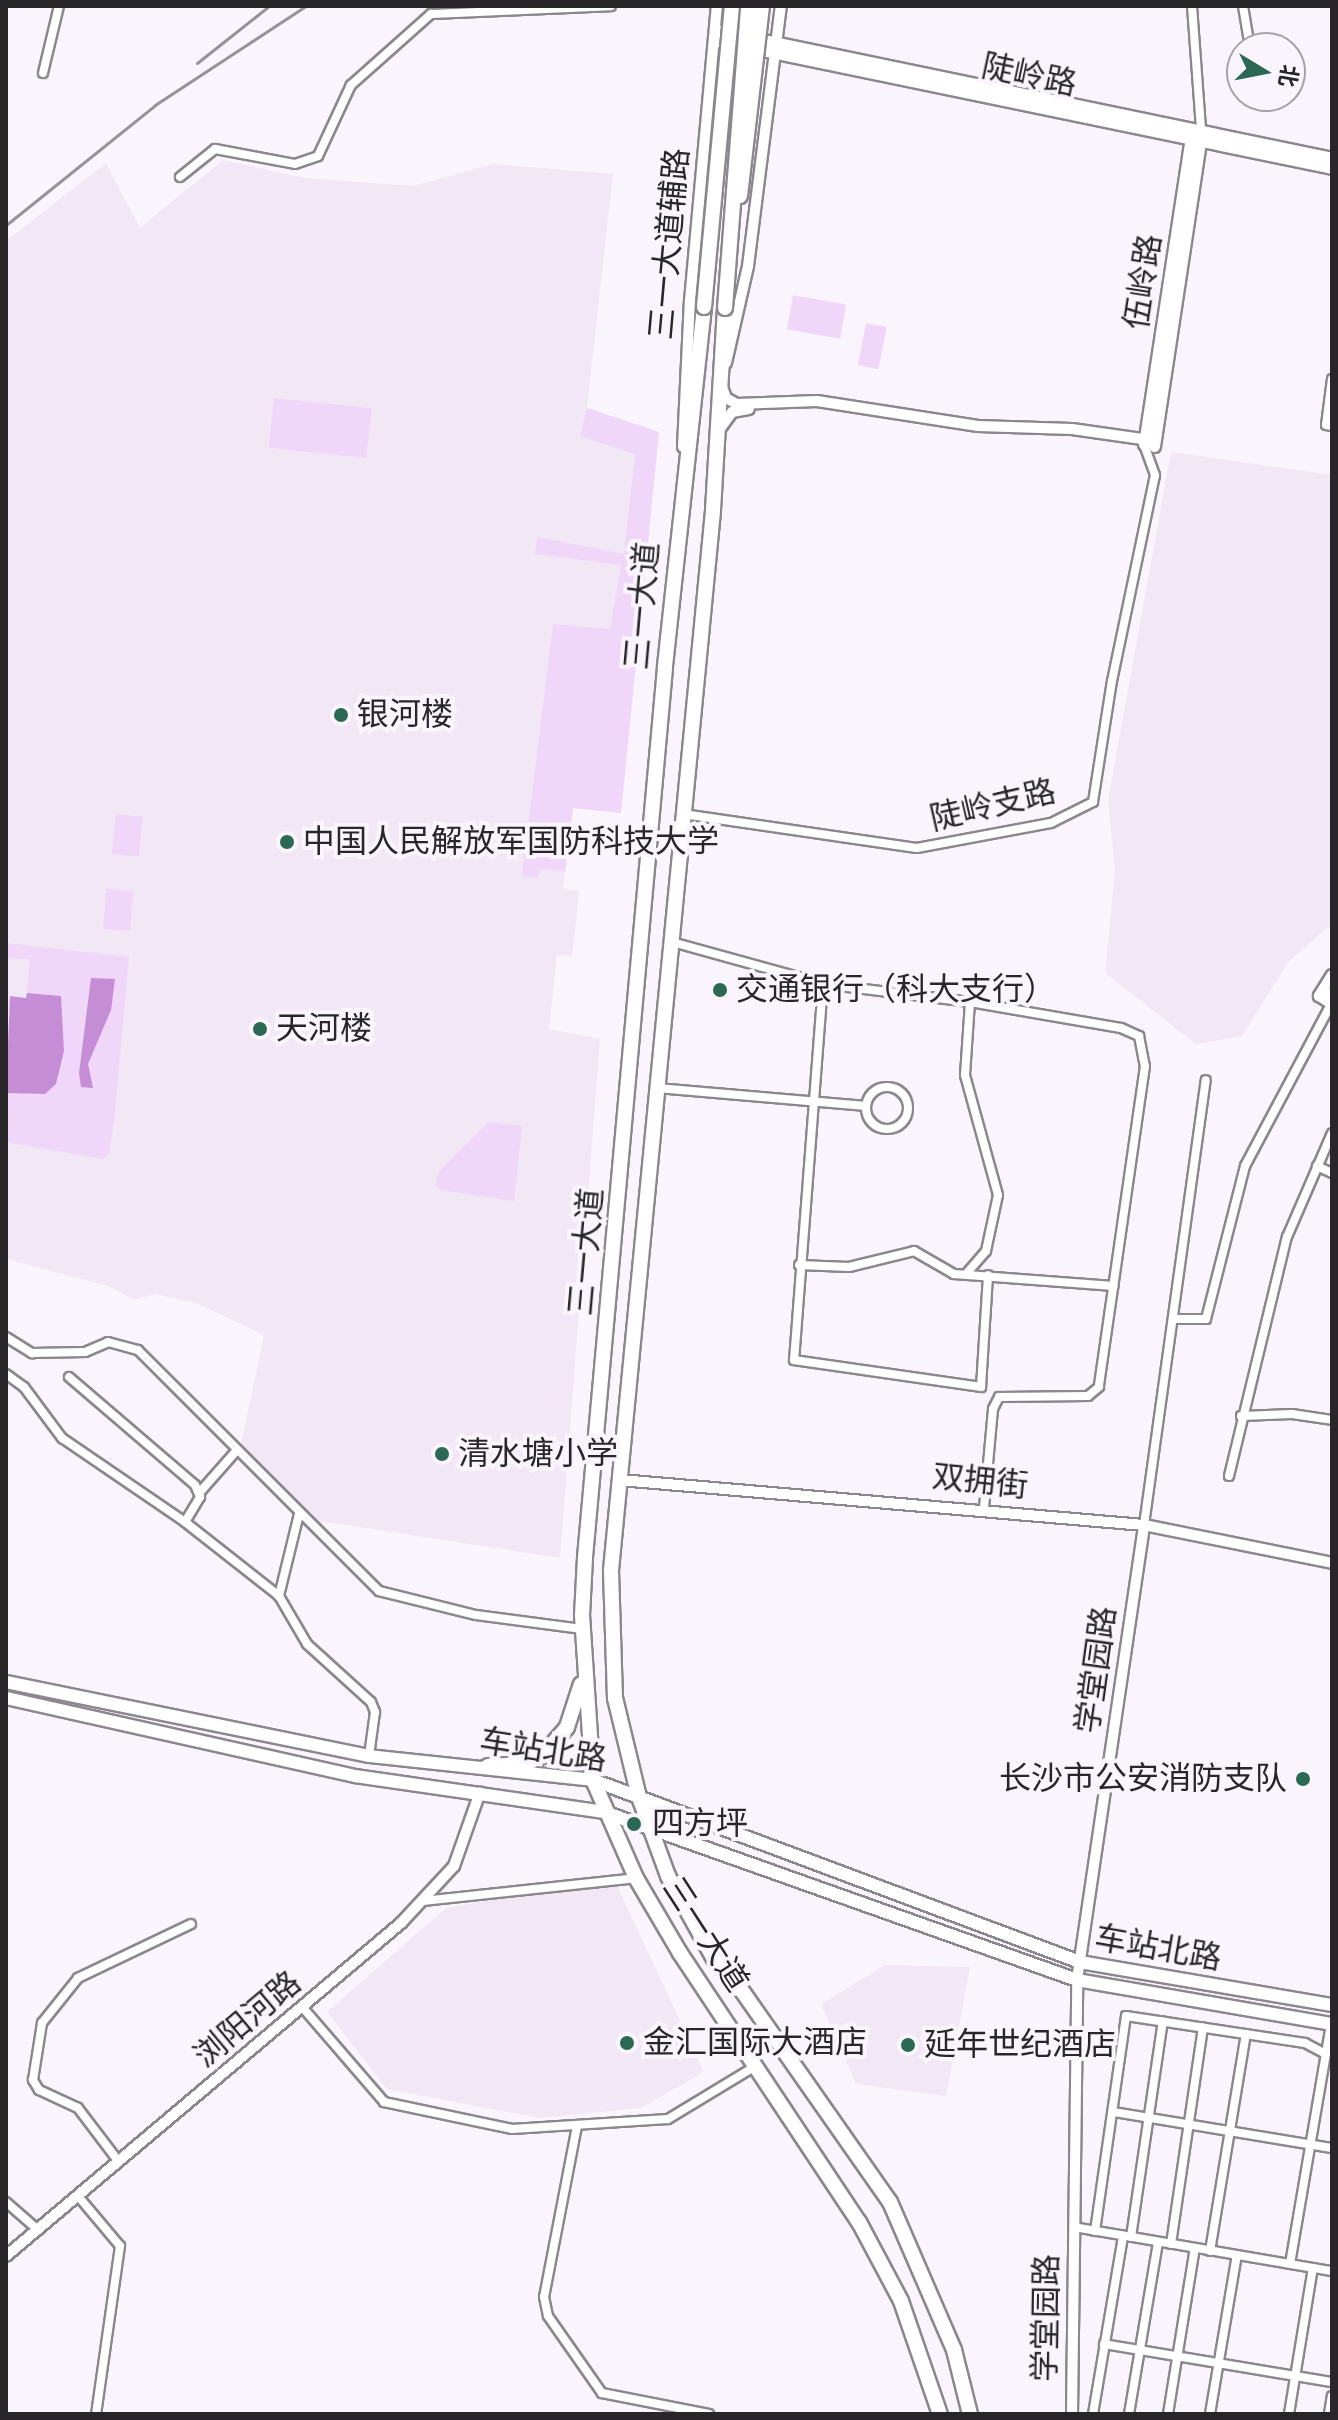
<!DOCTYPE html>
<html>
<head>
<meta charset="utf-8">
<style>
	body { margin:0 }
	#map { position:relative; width:1338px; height:2420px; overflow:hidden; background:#faf5fc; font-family:"Alegreya Sans","Noto Sans SC",sans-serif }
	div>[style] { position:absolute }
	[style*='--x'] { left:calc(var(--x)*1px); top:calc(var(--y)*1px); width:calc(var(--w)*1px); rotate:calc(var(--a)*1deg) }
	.built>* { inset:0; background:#f2e7f5 }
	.green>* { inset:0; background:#f0d6f8; transform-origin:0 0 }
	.water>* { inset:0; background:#c58dd6 }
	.roads { filter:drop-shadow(2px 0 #8c878e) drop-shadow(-2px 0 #8c878e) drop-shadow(0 2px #8c878e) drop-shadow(0 -2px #8c878e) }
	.minor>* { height:8px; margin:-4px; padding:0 4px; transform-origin:4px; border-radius:4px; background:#fff }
	.minor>.ring { margin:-4px; padding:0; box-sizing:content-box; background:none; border:8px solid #fff; border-radius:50% }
	.tertiary>* { height:10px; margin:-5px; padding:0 5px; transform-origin:5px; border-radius:5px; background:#fff }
	.secondary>* { height:11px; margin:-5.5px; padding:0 5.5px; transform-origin:5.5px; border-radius:5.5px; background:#fff }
	.primary>* { height:12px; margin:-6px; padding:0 6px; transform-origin:6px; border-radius:6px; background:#fff }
	.trunk>* { height:14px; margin:-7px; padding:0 7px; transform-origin:7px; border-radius:7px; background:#fff }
	.rail>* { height:3px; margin:-1.5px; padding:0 1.5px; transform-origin:1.5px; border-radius:1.5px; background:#969297 }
	.bridges { filter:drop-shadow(2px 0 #8c878e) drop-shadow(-2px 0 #8c878e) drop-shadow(0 2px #8c878e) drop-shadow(0 -2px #8c878e) }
	.trunk-bridge>* { height:14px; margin:-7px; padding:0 7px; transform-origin:7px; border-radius:7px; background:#fff }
	.dots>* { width:22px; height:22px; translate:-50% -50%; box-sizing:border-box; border:4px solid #faf5fc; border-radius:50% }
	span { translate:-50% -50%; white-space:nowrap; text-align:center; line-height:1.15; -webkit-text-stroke:8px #faf5fc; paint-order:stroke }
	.street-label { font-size:32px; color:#282629 }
	.poi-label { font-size:32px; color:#282629 }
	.left { translate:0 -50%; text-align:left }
	.right { translate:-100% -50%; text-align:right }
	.frame { position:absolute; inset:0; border:8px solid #282629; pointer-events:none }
	.north { position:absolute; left:1226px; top:32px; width:80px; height:80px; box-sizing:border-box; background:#faf5fc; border:2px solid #a6a2a8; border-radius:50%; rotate:100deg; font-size:22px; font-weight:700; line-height:32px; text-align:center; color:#282629 }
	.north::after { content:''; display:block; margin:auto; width:28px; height:36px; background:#2c6954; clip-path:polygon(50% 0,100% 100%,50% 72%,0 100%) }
</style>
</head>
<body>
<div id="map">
	<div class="built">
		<div style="clip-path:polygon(223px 160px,305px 178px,413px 186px,493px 164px,613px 174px,587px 408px,659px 432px,621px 813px,573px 808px,563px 889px,579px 891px,576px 923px,572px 956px,557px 955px,549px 1029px,600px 1039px,560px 1558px,314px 1520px,241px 1445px,264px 1335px,196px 1303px,155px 1294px,134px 1300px,108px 1286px,6px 1259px,6px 241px,106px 163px,140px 228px)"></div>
		<div style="clip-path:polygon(1171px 452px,1332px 475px,1332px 924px,1289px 961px,1242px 1036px,1196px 1044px,1105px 973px,1115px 870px,1108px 800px)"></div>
		<div style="clip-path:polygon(614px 1879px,704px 2072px,641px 2108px,539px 2118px,387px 2089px,327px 2012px,446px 1908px)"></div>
		<div style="clip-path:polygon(885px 1965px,970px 1967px,946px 2096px,856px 2084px,821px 2004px)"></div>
	</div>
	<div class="green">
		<div style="left:793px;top:295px;width:54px;height:35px;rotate:10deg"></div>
		<div style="left:866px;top:323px;width:21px;height:43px;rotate:11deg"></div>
		<div style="left:274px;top:398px;width:98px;height:50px;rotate:6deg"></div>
		<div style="clip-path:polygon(587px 408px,659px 432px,621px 813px,573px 808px,565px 871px,540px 869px,538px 878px,522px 876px,553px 624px,610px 629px,621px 565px,535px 554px,537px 537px,624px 554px,635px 454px,580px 436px)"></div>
		<div style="left:116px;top:814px;width:27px;height:40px;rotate:6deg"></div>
		<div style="left:106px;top:889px;width:27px;height:40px;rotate:4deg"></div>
		<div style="clip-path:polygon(6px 943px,129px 957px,114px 1121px,109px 1154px,103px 1159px,6px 1142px,6px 1093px,45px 1094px,56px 1084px,64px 1050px,61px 996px,27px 993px,30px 959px,6px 958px)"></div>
		<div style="clip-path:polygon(489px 1122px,522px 1126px,514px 1201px,441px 1190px,435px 1185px,440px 1170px)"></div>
	</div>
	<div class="water">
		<div style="clip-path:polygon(91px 978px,115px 979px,111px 1010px,88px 1064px,93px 1088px,81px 1087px,79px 1073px)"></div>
		<div style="clip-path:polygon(27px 993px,61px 996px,64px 1051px,56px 1084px,45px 1094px,6px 1093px,10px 996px,26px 998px)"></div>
	</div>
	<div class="roads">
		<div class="minor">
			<div style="--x:1192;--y:6;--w:123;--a:85.8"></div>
			<div style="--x:1243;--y:6;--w:43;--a:80.5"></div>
			<div style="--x:43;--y:73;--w:69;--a:-76.6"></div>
			<div style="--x:180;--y:177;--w:45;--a:-38.7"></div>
			<div style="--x:215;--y:149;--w:81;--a:10.6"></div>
			<div style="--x:295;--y:164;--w:24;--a:-19"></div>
			<div style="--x:318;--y:156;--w:78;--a:-65.1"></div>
			<div style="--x:351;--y:85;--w:107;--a:-41.6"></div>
			<div style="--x:431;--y:14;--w:180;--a:-2.5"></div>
			<div style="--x:1332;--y:379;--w:46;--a:97.4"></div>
			<div style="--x:1326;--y:425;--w:6;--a:9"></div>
			<div style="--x:683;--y:814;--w:236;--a:8.3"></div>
			<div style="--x:917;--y:848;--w:136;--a:-10.6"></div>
			<div style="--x:1051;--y:823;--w:47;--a:-26.6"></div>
			<div style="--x:1093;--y:802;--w:122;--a:-81.1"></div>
			<div style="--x:1112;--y:681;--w:210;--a:-78.2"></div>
			<div style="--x:1155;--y:475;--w:33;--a:-110"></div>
			<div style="--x:672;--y:942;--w:157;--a:15.5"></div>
			<div style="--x:823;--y:984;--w:148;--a:7"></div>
			<div style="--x:970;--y:1002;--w:153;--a:9.8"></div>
			<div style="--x:1121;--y:1028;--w:20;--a:24"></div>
			<div style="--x:1139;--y:1036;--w:31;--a:79"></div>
			<div style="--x:1145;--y:1066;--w:324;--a:98.2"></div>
			<div style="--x:1099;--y:1387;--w:14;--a:141"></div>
			<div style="--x:1088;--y:1396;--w:89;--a:179.4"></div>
			<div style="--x:999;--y:1397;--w:13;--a:117"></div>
			<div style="--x:993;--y:1409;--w:99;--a:95.2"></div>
			<div style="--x:823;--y:984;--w:377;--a:94.4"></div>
			<div style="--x:794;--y:1360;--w:189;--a:8.2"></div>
			<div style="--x:981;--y:1387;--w:112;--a:-86.4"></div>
			<div class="ring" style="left:866px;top:1087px;width:34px;height:34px"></div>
			<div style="--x:657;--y:1088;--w:210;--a:4.9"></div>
			<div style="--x:1317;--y:1166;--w:17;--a:25"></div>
			<div style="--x:799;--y:1265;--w:50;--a:2.3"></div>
			<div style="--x:849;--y:1267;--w:67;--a:-13.8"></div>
			<div style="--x:914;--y:1251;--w:46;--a:29.9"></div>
			<div style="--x:954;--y:1274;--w:160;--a:4.3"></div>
			<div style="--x:966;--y:1274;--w:30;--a:-49"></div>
			<div style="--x:986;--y:1251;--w:57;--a:-77.9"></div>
			<div style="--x:998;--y:1195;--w:124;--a:-105.4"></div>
			<div style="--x:965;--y:1075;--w:73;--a:-86.1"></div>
			<div style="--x:1173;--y:1319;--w:33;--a:0"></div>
			<div style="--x:1206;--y:1319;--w:158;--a:-75.7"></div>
			<div style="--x:1245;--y:1166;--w:183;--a:-62"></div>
			<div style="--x:6;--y:1337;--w:31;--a:32"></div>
			<div style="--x:32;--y:1353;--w:53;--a:-1.1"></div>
			<div style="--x:85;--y:1352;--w:25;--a:-23"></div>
			<div style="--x:108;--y:1342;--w:31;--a:15"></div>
			<div style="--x:138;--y:1350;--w:341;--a:45"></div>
			<div style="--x:379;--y:1591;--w:100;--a:13.9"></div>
			<div style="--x:476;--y:1615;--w:107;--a:7.5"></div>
			<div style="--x:6;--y:1374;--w:22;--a:36"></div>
			<div style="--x:24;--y:1387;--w:64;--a:53.3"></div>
			<div style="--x:62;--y:1438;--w:149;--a:34.3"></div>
			<div style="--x:69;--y:1377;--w:166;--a:40.6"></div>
			<div style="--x:195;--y:1485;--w:13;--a:67"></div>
			<div style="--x:200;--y:1497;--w:29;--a:121"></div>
			<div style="--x:185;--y:1522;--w:120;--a:38.2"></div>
			<div style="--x:279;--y:1596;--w:56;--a:59.7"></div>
			<div style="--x:307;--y:1644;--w:86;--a:42.2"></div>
			<div style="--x:371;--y:1702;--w:11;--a:68"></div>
			<div style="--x:375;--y:1712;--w:44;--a:97.8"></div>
			<div style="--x:1241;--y:1416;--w:51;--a:-2.2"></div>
			<div style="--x:1292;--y:1414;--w:40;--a:8.5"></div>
			<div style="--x:1229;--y:1476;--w:246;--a:-76.4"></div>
			<div style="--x:1287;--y:1237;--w:113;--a:-66.6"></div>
			<div style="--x:200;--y:1492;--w:56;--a:-48.6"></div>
			<div style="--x:1144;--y:1525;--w:449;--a:-82.1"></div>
			<div style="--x:279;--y:1596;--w:84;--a:-76.3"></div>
			<div style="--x:422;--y:1901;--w:215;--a:-6.1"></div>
			<div style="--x:303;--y:2008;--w:124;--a:49.2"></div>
			<div style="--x:384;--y:2102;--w:131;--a:11.9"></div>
			<div style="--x:512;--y:2129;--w:156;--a:-3.7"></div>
			<div style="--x:668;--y:2119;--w:104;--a:-31.2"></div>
			<div style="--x:1114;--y:2112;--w:221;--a:9.4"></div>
			<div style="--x:577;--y:2126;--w:174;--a:100.9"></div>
			<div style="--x:544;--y:2297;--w:19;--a:78"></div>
			<div style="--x:548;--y:2316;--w:94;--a:55"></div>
			<div style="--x:602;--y:2393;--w:109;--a:11.1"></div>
			<div style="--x:119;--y:2162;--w:68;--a:-127.2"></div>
			<div style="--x:78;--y:2108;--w:43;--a:-155.2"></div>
			<div style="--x:39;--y:2090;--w:12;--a:-121"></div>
			<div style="--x:33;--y:2080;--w:58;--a:-81"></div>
			<div style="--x:42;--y:2023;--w:58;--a:-51.3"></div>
			<div style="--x:78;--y:1978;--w:125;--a:-25.5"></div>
			<div style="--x:78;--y:2196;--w:65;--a:50"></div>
			<div style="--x:120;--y:2246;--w:170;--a:98.1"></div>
			<div style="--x:6;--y:2202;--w:43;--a:41.2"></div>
			<div style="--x:1074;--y:2227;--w:262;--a:9.7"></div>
			<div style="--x:1095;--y:2231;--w:217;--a:-81.8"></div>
			<div style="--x:1126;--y:2016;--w:181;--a:8.6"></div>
			<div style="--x:1305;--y:2043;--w:24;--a:28"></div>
			<div style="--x:1131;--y:2237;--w:218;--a:-81.6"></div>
			<div style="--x:1171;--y:2244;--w:219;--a:-81.6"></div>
			<div style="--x:1210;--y:2251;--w:220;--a:-80.6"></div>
			<div style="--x:1290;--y:2264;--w:243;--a:-80.3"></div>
			<div style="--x:1104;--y:2344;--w:231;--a:9.5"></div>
			<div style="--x:1093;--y:2414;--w:181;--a:-80.4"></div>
			<div style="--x:1129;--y:2414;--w:174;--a:-80.4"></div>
			<div style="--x:1168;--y:2414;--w:168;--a:-80.8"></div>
			<div style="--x:1210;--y:2414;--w:161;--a:-80.4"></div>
			<div style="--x:1289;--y:2414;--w:148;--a:-80.7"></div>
			<div style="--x:1329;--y:2414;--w:18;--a:-81"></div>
		</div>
		<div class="tertiary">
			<div style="--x:726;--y:363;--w:99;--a:-77.2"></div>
			<div style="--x:748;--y:266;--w:262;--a:-82.8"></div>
			<div style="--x:722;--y:387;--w:12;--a:70"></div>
			<div style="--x:726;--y:398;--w:13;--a:29"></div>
			<div style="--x:737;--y:404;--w:80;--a:-2.1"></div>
			<div style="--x:817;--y:401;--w:163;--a:8.8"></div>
			<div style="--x:978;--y:426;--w:94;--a:1.8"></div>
			<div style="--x:1072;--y:429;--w:78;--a:8.1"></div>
			<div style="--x:719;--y:430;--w:22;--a:-54"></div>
			<div style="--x:732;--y:412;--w:17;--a:-10"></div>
			<div style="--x:683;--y:447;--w:146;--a:-87.3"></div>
			<div style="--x:690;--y:301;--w:296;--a:-84.8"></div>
			<div style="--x:1332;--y:975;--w:25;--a:122"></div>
			<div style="--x:1319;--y:996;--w:9;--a:32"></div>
			<div style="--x:1327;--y:1001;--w:9;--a:-58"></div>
			<div style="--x:620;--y:1480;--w:526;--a:4.91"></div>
			<div style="--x:1144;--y:1525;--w:192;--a:11.4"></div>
			<div style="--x:6;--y:2256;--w:517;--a:-40.13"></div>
			<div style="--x:401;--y:1923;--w:78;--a:-47.1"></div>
			<div style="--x:454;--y:1866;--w:78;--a:-70.6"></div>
			<div style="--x:1072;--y:2414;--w:434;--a:-89.3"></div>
			<div style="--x:1077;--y:1980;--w:460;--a:-81.6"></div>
		</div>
		<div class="secondary">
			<div style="--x:715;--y:30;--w:630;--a:11.72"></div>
			<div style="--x:714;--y:40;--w:631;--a:11.7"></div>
			<div style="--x:1144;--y:444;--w:317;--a:-81.3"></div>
			<div style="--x:1154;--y:446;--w:316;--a:-81.4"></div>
		</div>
		<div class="primary">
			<div style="--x:6;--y:1682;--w:370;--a:11.5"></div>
			<div style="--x:369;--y:1756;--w:225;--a:6.1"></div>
			<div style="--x:593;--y:1780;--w:520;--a:20.49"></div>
			<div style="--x:1080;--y:1962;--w:256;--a:9.7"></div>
			<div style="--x:6;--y:1698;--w:358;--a:12.6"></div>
			<div style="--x:355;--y:1776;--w:252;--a:8.2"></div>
			<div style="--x:604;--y:1812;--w:502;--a:19.55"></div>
			<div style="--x:1077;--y:1980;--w:259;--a:9.8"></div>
		</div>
		<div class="trunk">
			<div style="--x:704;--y:307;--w:363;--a:96.2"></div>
			<div style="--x:665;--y:668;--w:894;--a:95.14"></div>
			<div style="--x:585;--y:1558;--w:57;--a:93"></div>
			<div style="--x:582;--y:1615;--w:165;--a:86.2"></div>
			<div style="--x:593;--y:1780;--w:107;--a:66.3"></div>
			<div style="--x:636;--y:1878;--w:87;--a:59.6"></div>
			<div style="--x:680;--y:1953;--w:323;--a:56.4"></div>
			<div style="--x:859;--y:2222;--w:89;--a:62"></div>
			<div style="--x:901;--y:2301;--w:120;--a:71"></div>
			<div style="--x:725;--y:308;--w:203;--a:93.4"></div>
			<div style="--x:713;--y:511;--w:1065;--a:95.5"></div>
			<div style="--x:611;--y:1571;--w:127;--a:88.2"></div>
			<div style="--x:615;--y:1698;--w:102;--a:76.4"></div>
			<div style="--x:639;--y:1797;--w:84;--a:69.8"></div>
			<div style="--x:668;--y:1876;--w:95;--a:61"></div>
			<div style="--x:714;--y:1959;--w:39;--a:48"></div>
			<div style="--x:740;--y:1988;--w:261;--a:55"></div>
			<div style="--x:890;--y:2202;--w:161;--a:66.6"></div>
			<div style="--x:954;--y:2350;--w:66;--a:76"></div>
			<div style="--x:488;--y:1766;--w:38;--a:-3"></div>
			<div style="--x:526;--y:1764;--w:18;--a:-27"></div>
			<div style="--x:542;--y:1756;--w:38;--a:-49"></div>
			<div style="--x:567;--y:1727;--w:45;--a:-72"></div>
		</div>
	</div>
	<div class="rail">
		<div style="--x:197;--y:63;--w:92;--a:-38.4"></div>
		<div style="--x:6;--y:225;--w:191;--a:-38.8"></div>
		<div style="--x:155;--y:105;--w:181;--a:-33.3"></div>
	</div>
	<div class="bridges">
		<div class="trunk-bridge">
			<div style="--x:740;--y:196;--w:191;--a:-83.4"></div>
			<div style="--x:704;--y:307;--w:302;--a:-84.7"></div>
			<div style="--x:725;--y:308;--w:303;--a:-85.6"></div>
		</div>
	</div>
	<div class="dots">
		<div style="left:341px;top:715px;background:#2c6954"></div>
		<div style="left:287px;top:842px;background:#2c6954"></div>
		<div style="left:720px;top:990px;background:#2c6954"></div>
		<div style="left:260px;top:1029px;background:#2c6954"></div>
		<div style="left:442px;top:1454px;background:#2c6954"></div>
		<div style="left:1303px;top:1779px;background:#2c6954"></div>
		<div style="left:634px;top:1824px;background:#2c6954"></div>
		<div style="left:627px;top:2043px;background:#2c6954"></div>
		<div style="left:908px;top:2045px;background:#2c6954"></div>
	</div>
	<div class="street-label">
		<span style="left:1029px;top:76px;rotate:12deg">陡岭路</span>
		<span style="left:670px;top:244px;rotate:-85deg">三一大道辅路</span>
		<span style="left:1144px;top:282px;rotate:-81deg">伍岭路</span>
		<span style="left:643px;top:606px;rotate:-85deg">三一大道</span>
		<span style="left:993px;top:806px;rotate:-13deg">陡岭支路</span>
		<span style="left:587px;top:1252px;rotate:-85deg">三一大道</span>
		<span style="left:980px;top:1482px;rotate:6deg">双拥街</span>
		<span style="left:1097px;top:1670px;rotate:-82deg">学堂园路</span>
		<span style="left:543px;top:1751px;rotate:9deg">车站北路</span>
		<span style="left:705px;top:1935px;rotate:57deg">三一大道</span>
		<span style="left:1158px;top:1949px;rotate:10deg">车站北路</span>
		<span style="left:248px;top:2020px;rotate:-40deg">浏阳河路</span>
		<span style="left:1047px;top:2318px;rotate:-89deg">学堂园路</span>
	</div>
	<div class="poi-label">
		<span class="left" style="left:357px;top:715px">银河楼</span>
		<span class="left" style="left:303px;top:842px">中国人民解放军国防科技大学</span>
		<span class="left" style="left:736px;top:990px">交通银行（科大支行）</span>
		<span class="left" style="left:276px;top:1029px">天河楼</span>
		<span class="left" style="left:458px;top:1454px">清水塘小学</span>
		<span class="right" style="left:1287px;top:1779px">长沙市公安消防支队</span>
		<span class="left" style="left:652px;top:1824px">四方坪</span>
		<span class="left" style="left:643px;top:2043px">金汇国际大酒店</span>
		<span class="left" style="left:924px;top:2045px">延年世纪酒店</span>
	</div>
	<div class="frame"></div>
	<div class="north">北</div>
</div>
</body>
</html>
